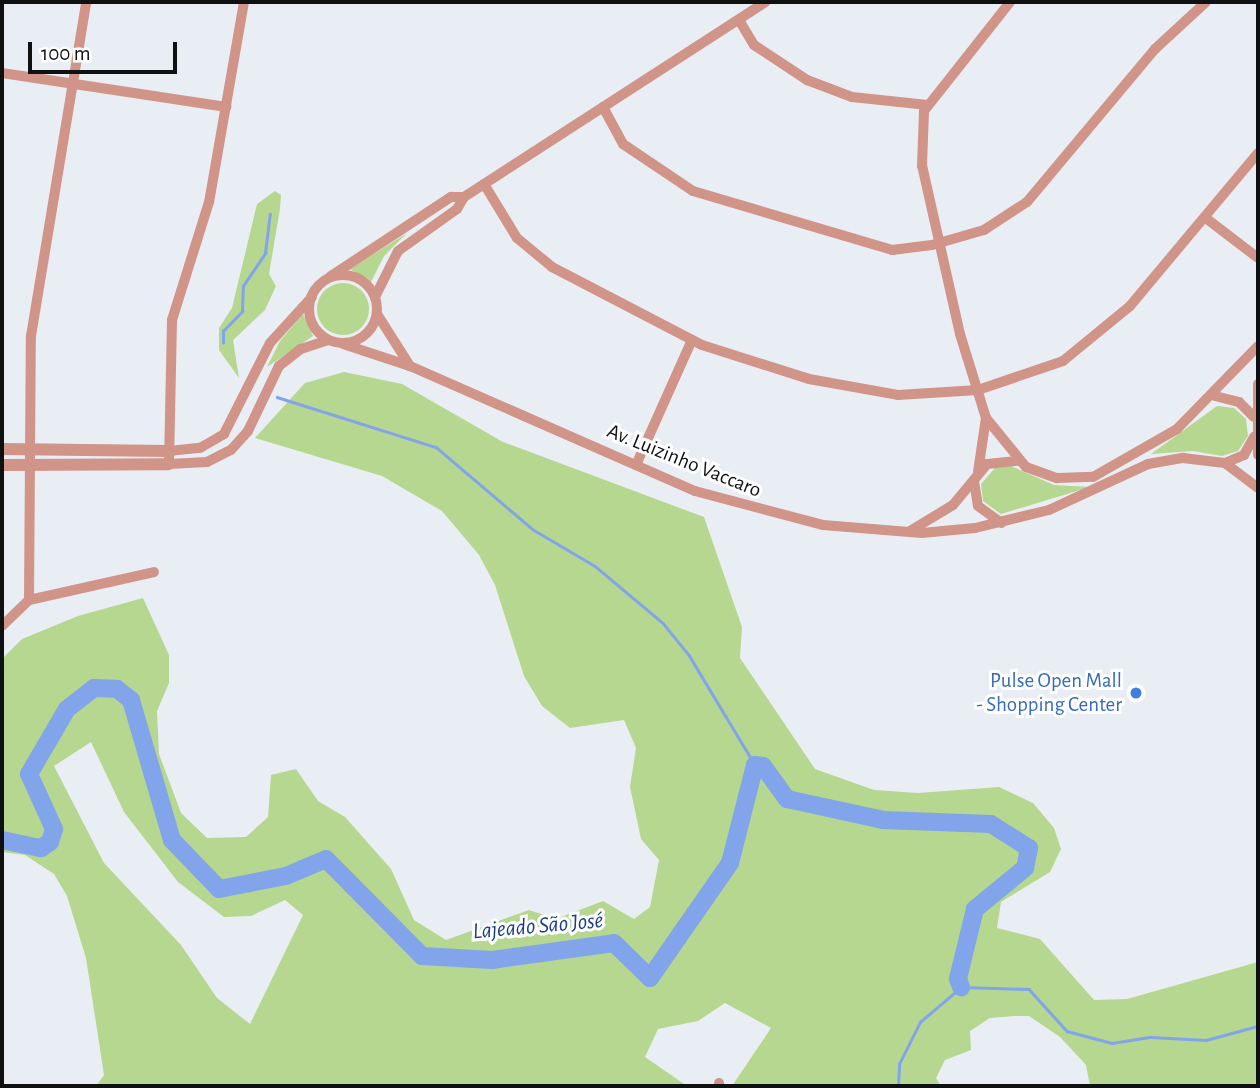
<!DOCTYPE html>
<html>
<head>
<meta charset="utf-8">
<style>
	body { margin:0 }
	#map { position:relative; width:1260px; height:1088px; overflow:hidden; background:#e9eef5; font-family:"Alegreya Sans",sans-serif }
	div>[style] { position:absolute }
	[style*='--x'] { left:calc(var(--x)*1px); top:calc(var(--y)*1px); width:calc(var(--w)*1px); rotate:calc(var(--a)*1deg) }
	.green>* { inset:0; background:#b6d78f }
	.round { border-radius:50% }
	.stream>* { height:2.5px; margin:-1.25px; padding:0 1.25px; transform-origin:1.25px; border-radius:1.25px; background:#82a4ea }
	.river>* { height:18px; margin:-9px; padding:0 9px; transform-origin:9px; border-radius:9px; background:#82a4ea }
	.minor>* { height:10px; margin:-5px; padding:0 5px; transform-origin:5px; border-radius:5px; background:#d19488 }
	.minor>.ring { margin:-5px; padding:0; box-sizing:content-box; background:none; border:10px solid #d19488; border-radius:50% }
	.tertiary>* { height:12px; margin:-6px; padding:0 6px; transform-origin:6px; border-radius:6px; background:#d19488 }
	.dots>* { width:19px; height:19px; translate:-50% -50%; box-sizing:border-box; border:4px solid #fff; border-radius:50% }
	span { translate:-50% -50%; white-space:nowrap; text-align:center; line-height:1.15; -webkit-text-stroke:6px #fff; paint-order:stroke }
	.street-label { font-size:21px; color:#0e1012 }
	.shop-label { font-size:21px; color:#366cbe }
	.right { translate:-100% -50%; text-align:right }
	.water-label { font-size:23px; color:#1d3e8e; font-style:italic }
	.frame { position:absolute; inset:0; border:4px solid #0e1012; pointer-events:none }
	.scale { position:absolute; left:28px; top:42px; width:149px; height:32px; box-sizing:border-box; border:4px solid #0e1012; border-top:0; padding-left:9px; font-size:21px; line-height:24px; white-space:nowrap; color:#0e1012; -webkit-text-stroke:5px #fff; paint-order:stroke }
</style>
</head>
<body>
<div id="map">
	<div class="green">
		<div style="clip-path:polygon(275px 191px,281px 195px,280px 209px,269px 274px,276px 286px,265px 310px,233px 340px,239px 378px,219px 350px,219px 328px,232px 308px,257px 204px)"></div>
		<div style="clip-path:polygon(407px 233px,384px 256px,371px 282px,350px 269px)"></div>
		<div class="round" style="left:317px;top:283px;width:52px;height:52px"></div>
		<div style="clip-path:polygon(303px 314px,313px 336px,267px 367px,280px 341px)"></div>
		<div style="clip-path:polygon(evenodd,344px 372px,402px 384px,503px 442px,704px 517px,742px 627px,740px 658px,815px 769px,874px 790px,918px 793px,999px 787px,1033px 803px,1054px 828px,1061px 849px,1050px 872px,1001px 902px,997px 928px,1040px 939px,1094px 1000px,1127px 999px,1258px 962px,1258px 1086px,1090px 1086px,1086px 1065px,1060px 1037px,1029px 1016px,1015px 1016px,990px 1018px,970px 1031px,971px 1050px,945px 1060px,936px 1078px,941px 1086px,732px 1086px,771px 1028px,725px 1003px,698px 1021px,658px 1029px,645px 1057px,687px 1086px,96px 1086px,104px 1075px,86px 958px,67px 896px,54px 874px,25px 855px,2px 852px,2px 659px,22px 639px,78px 616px,143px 598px,169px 655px,169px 683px,157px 711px,159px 754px,181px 813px,207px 838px,246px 837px,268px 817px,271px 775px,296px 769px,318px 801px,345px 817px,391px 869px,414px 920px,446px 940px,529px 910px,556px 919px,603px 901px,634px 919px,650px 907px,659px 860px,641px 839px,630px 787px,636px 748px,624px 720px,570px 728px,542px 706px,524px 676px,495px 585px,479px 555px,442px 511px,382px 476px,255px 438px,305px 383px,344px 372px,91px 742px,124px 812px,178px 882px,224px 917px,251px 916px,285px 900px,303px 915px,250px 1024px,217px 998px,181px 945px,104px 863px,54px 766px,91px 742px)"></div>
		<div style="clip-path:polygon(1217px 406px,1234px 408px,1246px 419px,1248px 436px,1238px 451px,1222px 456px,1193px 451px,1151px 454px)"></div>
		<div style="clip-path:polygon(1011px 466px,1054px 485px,1090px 487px,1001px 514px,983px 501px,981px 484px,995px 468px)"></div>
	</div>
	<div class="stream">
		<div style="--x:223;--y:343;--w:12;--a:-90"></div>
		<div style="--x:223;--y:331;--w:28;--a:-46"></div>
		<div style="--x:242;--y:311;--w:25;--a:-88"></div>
		<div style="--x:243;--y:286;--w:40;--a:-56"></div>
		<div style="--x:265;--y:253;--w:39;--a:-83"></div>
		<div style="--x:277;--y:397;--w:167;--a:17.5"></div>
		<div style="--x:436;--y:447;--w:128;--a:40.3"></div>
		<div style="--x:534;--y:530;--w:71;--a:30.5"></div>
		<div style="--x:595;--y:566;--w:89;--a:40"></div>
		<div style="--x:663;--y:623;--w:41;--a:50.9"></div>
		<div style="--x:689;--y:655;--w:128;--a:59"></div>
		<div style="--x:898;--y:1086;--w:22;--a:-87"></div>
		<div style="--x:899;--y:1064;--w:47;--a:-63.4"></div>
		<div style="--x:920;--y:1022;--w:54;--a:-40.5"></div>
		<div style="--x:961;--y:987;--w:68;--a:1.7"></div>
		<div style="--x:1029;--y:989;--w:57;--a:47.9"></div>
		<div style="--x:1067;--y:1031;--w:47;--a:14.9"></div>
		<div style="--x:1112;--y:1043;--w:39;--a:-9"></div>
		<div style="--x:1151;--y:1037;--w:55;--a:3.1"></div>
		<div style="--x:1206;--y:1040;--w:54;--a:-15.1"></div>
	</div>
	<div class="river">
		<div style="--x:2;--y:840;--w:40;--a:12"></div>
		<div style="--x:41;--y:848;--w:11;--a:-34"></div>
		<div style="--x:50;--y:842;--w:14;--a:-73"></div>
		<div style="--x:54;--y:829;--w:60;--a:-114.4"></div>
		<div style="--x:29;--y:774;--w:75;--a:-59.7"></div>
		<div style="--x:67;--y:709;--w:34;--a:-38"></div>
		<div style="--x:94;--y:688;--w:23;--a:2"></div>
		<div style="--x:117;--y:689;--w:18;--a:38"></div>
		<div style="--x:131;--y:700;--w:146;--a:73.7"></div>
		<div style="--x:172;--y:840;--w:68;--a:46.2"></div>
		<div style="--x:219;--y:889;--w:68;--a:-11"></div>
		<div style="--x:286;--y:876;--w:43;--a:-23"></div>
		<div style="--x:326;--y:859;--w:136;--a:45.3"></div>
		<div style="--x:422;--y:956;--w:70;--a:3.3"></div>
		<div style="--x:492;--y:960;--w:123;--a:-7.9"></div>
		<div style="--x:614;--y:943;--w:50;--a:44.2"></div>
		<div style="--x:650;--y:978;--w:140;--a:-55.2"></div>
		<div style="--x:730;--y:863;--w:101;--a:-75.7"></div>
		<div style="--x:755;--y:765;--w:8;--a:7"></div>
		<div style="--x:763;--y:766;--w:41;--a:54"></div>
		<div style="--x:787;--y:799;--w:98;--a:12.3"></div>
		<div style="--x:883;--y:820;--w:108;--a:2.1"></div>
		<div style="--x:991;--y:824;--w:45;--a:32.3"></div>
		<div style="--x:1029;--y:848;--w:20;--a:101"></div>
		<div style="--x:1025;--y:868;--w:65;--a:140.6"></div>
		<div style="--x:975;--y:909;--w:72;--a:103.7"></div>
		<div style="--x:958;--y:979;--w:9;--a:69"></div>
	</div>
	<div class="minor">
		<div style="--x:244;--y:2;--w:203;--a:99.9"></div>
		<div style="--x:209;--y:202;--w:124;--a:107.4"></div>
		<div style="--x:172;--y:320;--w:144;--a:91.2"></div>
		<div style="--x:169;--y:464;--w:38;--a:-3"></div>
		<div style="--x:207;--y:462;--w:27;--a:-27"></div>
		<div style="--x:231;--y:450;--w:25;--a:-48"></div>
		<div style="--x:248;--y:431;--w:72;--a:-64.5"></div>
		<div style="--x:279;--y:366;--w:28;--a:-38"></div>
		<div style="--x:301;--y:349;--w:28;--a:-18"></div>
		<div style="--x:739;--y:20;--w:29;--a:59"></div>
		<div style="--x:754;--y:45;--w:64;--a:33.4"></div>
		<div style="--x:807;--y:80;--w:48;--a:20.7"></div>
		<div style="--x:852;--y:97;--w:76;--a:6"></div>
		<div style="--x:2;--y:73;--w:227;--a:8.6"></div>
		<div style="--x:603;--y:107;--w:42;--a:61.6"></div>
		<div style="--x:623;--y:144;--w:84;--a:33.9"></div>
		<div style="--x:693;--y:191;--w:208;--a:16.5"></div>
		<div style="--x:892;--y:250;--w:40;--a:-7.1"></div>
		<div style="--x:932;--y:245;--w:54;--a:-16.1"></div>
		<div style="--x:984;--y:230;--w:51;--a:-33.1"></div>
		<div style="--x:1027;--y:202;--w:199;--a:-50.1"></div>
		<div style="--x:1155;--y:49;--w:69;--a:-42.7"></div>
		<div style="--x:484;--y:184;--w:63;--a:58.6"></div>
		<div style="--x:517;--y:238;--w:45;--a:39.6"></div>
		<div style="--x:552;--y:267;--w:169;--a:27.5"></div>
		<div style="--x:702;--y:345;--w:112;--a:17.6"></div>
		<div style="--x:809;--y:379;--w:90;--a:10.2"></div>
		<div style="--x:898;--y:395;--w:80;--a:-3.6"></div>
		<div style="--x:978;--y:390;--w:90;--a:-18.8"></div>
		<div style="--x:1063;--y:361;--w:87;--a:-39.4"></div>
		<div style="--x:1130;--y:306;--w:199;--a:-50.1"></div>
		<div style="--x:1207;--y:219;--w:64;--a:37.4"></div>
		<div class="ring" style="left:309px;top:275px;width:58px;height:58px"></div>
		<div style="--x:331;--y:276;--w:144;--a:-33.4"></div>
		<div style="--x:451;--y:197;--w:13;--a:0"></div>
		<div style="--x:375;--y:297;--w:51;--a:-63.4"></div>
		<div style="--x:398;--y:251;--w:72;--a:-35.4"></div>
		<div style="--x:457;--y:209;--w:14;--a:-60"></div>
		<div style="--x:464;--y:197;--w:359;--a:-32.9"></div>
		<div style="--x:377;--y:314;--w:62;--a:57.6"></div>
		<div style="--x:343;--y:344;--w:71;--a:18.2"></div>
		<div style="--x:410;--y:366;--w:311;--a:23.7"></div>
		<div style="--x:695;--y:491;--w:132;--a:14.9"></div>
		<div style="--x:823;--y:525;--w:99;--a:4.6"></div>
		<div style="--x:922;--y:533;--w:53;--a:-5.4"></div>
		<div style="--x:975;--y:528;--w:76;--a:-13.7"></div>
		<div style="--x:1049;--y:510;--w:109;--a:-24.9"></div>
		<div style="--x:1148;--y:464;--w:36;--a:-10"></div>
		<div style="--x:1183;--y:458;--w:42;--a:6.8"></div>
		<div style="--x:1225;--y:463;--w:41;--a:37.1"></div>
		<div style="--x:1258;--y:384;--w:71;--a:90"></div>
		<div style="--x:1215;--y:396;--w:25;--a:14"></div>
		<div style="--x:1239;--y:402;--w:21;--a:45"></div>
		<div style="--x:986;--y:418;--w:63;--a:50.8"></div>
		<div style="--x:1026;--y:467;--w:33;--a:20"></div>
		<div style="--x:1057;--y:478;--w:36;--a:-2"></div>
		<div style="--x:1093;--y:477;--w:97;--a:-29.7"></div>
		<div style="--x:1177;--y:429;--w:116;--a:-45.7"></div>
		<div style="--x:169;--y:451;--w:31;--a:-6"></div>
		<div style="--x:200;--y:448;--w:28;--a:-30"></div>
		<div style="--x:224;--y:434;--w:102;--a:-63.2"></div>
		<div style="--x:270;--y:343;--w:62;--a:-47.6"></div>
		<div style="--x:1225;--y:463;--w:21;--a:-23"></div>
		<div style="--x:1244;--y:455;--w:21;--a:-61"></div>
		<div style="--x:636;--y:465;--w:137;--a:-65.9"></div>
		<div style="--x:978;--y:472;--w:55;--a:-81.6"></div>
		<div style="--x:986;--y:418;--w:88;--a:-107.2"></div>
		<div style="--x:960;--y:334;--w:172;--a:-102.7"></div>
		<div style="--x:922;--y:166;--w:55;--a:-87.9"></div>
		<div style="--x:924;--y:111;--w:139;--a:-51.7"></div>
		<div style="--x:974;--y:481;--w:25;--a:81"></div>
		<div style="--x:978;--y:506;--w:29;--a:36"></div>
		<div style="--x:910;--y:531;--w:50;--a:-31.2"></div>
		<div style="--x:953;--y:505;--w:53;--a:-50.3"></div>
		<div style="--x:987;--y:464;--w:30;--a:-6"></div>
		<div style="--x:29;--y:600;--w:264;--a:-89.6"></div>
		<div style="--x:31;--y:336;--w:338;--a:-80.6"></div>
		<div style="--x:2;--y:626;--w:37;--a:-44"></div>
		<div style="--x:29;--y:600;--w:128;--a:-12.6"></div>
		<div style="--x:719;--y:1083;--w:3;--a:90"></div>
	</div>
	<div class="tertiary">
		<div style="--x:2;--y:449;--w:167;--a:0.7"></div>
		<div style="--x:2;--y:465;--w:167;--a:-0.3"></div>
	</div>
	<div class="dots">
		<div style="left:1136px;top:693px;background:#3f7fe0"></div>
	</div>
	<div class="street-label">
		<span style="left:684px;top:461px;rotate:22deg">Av. Luizinho Vaccaro</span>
	</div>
	<div class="shop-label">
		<span class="right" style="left:1122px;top:693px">Pulse Open Mall<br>- Shopping Center</span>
	</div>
	<div class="water-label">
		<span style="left:538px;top:927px;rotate:-5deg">Lajeado São José</span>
	</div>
	<div class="frame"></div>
	<div class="scale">100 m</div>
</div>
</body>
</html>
